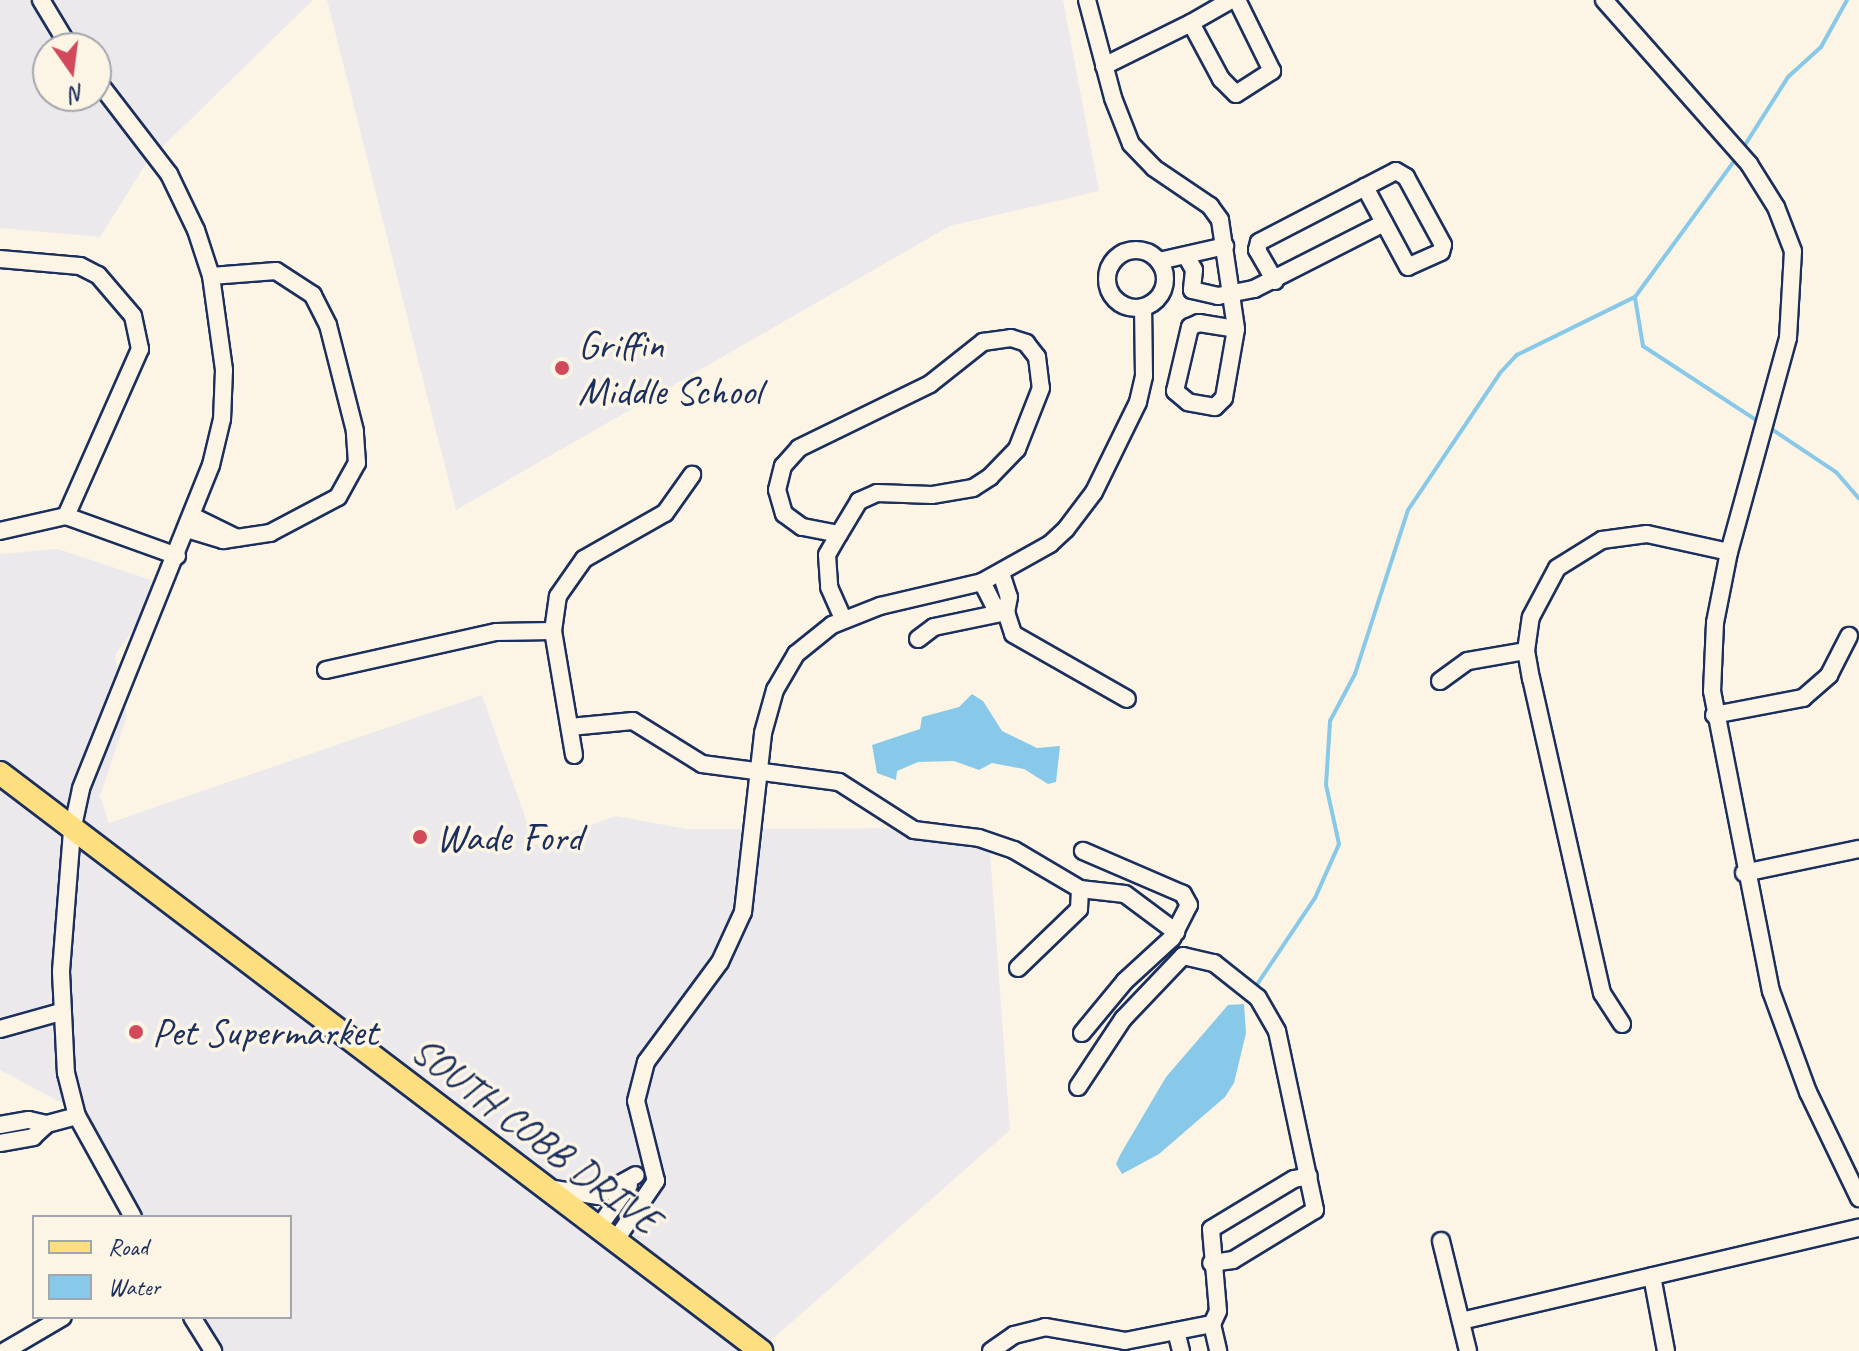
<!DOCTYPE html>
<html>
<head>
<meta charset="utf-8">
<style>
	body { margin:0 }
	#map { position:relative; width:1859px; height:1351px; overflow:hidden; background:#fcf5e5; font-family:Caveat,sans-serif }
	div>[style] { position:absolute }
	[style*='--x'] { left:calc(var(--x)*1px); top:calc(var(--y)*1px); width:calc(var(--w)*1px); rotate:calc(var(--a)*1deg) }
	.built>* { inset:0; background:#ece9ec }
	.water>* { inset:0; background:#88c8e8 }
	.stream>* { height:4px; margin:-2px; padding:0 2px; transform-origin:2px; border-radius:2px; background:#88c8e8 }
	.roads { filter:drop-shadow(2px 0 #1b2f5e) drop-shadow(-2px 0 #1b2f5e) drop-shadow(0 2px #1b2f5e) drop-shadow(0 -2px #1b2f5e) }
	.minor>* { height:16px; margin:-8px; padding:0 8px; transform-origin:8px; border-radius:8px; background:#fcf5e5 }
	.minor>.ring { margin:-8px; padding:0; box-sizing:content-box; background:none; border:16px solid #fcf5e5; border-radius:50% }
	.major>* { height:22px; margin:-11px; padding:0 11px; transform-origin:11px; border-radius:11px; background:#fedf80 }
	.dots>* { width:22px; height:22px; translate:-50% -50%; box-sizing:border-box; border:4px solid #fcf5e5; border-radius:50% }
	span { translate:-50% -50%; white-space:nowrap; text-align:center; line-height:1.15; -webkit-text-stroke:7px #fcf5e5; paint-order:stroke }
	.poi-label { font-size:40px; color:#1b2f5e }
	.left { translate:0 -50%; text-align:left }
	.street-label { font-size:40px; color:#1b2f5e }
	.legend { position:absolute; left:32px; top:1215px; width:260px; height:104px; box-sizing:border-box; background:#fcf5e5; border:2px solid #a2a6af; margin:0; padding:10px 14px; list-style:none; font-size:24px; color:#1b2f5e }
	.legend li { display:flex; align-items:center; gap:16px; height:40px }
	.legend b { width:40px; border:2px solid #a2a6af }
	.north { position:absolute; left:32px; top:32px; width:80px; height:80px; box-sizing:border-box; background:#fcf5e5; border:2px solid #a2a6af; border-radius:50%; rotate:166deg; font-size:22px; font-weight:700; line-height:32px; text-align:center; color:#1b2f5e }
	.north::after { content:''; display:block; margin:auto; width:28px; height:36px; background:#d1495b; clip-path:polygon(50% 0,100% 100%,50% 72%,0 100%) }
</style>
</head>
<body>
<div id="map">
	<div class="built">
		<div style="clip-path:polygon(evenodd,0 0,313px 0,147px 162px,100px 237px,0 228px,0 0,48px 48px,96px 48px,96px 96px,48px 96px,48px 48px)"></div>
		<div style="clip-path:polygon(327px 0,1063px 0,1099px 191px,950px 226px,456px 510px)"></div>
		<div style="clip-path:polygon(58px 549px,166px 585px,115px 655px,127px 716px,100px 796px,109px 823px,482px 695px,535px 845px,616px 816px,687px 829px,920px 828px,990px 851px,1010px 1130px,759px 1351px,218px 1351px,197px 1317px,290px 1317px,290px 1217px,137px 1217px,75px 1110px,0 1070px,0 554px)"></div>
	</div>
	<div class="water">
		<div style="clip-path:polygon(972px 694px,983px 701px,1002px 731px,1037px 748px,1060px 746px,1056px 782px,1048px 784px,1024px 769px,992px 763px,979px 770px,954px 761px,918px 762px,897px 771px,896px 780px,877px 773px,872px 745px,920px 729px,922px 717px,959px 707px)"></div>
		<div style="clip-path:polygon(1244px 1004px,1246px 1033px,1234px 1083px,1225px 1097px,1159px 1154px,1122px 1174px,1116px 1164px,1120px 1155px,1166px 1077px,1228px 1005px)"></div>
	</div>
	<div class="stream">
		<div style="--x:1743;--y:148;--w:84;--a:-57.6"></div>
		<div style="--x:1788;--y:77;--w:45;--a:-42.3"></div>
		<div style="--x:1821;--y:47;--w:54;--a:-61"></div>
		<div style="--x:1635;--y:298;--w:49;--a:80.5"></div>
		<div style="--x:1643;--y:346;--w:139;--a:33.2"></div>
		<div style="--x:1767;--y:426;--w:83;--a:33.7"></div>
		<div style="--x:1836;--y:472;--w:35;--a:49"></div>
		<div style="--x:1254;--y:989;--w:110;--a:-56.2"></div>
		<div style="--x:1315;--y:898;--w:59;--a:-66"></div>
		<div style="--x:1339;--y:844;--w:60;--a:-102.4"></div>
		<div style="--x:1326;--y:785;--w:64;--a:-86.4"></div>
		<div style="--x:1330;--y:721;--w:53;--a:-62"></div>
		<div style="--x:1355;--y:674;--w:172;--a:-72.1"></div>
		<div style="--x:1408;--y:510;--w:165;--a:-56.1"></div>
		<div style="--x:1500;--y:373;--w:25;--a:-47"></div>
		<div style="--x:1517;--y:355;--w:131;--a:-26.2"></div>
		<div style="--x:1635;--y:297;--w:175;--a:-53.9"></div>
	</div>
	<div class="roads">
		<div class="minor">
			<div style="--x:41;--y:0;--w:56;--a:58.9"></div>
			<div style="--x:1087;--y:0;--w:101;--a:75.1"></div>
			<div style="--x:1113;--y:98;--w:49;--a:68.6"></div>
			<div style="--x:1131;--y:144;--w:33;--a:46"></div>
			<div style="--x:1154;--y:168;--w:68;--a:34.2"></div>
			<div style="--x:1210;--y:206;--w:17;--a:54"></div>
			<div style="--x:1220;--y:220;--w:110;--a:81.6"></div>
			<div style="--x:1231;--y:0;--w:46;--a:150.1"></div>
			<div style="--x:1191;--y:23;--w:64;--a:61.8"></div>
			<div style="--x:1221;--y:79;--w:21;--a:45"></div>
			<div style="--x:1236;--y:94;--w:43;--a:-32.6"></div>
			<div style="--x:1272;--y:71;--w:79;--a:-116.2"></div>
			<div style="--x:1604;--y:0;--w:219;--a:48.5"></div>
			<div style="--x:1749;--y:164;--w:51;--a:57.9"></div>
			<div style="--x:1776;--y:207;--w:47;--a:68.9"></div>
			<div style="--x:1793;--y:251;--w:87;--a:93.3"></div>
			<div style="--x:1788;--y:338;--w:222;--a:105.4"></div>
			<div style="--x:1729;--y:552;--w:72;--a:101.2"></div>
			<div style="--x:1715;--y:623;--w:68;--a:92.5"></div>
			<div style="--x:1712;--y:691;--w:306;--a:78.9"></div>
			<div style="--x:1771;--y:991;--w:108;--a:69.9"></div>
			<div style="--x:1808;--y:1092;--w:118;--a:64.3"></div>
			<div style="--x:1104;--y:66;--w:97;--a:-26.3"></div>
			<div style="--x:96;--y:79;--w:120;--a:52.5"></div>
			<div style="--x:169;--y:174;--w:62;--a:64.3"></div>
			<div style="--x:196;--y:230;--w:48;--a:71.9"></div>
			<div style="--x:211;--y:276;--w:95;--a:82.1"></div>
			<div style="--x:224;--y:370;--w:49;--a:92.3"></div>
			<div style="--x:222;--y:419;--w:47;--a:103.4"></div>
			<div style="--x:211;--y:465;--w:349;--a:111.9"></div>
			<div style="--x:81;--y:789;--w:43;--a:102.1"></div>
			<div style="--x:72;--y:831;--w:141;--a:94.5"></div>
			<div style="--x:61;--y:972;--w:101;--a:87.2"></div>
			<div style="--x:66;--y:1073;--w:44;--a:75.7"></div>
			<div style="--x:77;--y:1116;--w:115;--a:61"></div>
			<div class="ring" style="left:1107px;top:250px;width:42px;height:42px"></div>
			<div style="--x:1186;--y:256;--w:16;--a:60"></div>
			<div style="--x:1194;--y:270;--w:20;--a:96"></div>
			<div style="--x:0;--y:259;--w:80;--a:5"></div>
			<div style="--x:80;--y:266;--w:20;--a:27"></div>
			<div style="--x:98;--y:275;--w:54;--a:49.5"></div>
			<div style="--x:133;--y:316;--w:34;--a:78"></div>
			<div style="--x:140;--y:349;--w:183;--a:113.9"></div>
			<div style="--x:66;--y:516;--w:68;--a:167.2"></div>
			<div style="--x:1159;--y:261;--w:68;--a:-12.8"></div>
			<div style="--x:1275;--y:281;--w:36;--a:-120"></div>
			<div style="--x:1257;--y:250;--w:8;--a:-76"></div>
			<div style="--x:1259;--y:242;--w:154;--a:-27.4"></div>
			<div style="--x:1396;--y:171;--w:12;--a:31"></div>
			<div style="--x:1406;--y:177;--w:77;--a:61.4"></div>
			<div style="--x:1443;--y:245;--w:7;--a:106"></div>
			<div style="--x:1441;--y:252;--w:36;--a:156"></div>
			<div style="--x:1408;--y:267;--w:91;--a:-118.3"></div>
			<div style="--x:1192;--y:290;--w:27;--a:13"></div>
			<div style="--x:1218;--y:296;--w:37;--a:-11"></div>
			<div style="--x:1254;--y:289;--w:146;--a:-26.9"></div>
			<div style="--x:1199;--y:323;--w:37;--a:9"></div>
			<div style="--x:1236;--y:329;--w:70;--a:99.9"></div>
			<div style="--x:1224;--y:398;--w:13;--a:135"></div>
			<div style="--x:1215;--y:407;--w:27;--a:-170"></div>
			<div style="--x:1188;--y:402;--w:17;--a:-140"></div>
			<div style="--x:1175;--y:391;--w:66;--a:-76.8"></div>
			<div style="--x:1190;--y:327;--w:10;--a:-24"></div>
			<div style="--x:1011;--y:338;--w:16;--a:18"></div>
			<div style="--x:1026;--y:343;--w:18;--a:52"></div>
			<div style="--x:1037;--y:357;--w:31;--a:83"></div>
			<div style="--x:1041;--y:388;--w:66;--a:111.5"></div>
			<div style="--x:1017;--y:449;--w:39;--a:134"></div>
			<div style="--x:990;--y:477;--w:20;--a:147"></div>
			<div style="--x:973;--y:488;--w:42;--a:170.3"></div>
			<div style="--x:932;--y:495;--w:55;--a:-177.9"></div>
			<div style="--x:877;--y:493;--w:20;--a:156"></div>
			<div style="--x:859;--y:501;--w:39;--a:121"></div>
			<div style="--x:839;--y:534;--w:38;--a:-169"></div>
			<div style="--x:802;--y:527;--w:22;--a:-144"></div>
			<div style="--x:784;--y:514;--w:25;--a:-106"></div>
			<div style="--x:777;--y:490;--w:25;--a:-76"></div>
			<div style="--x:783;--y:466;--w:24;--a:-48"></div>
			<div style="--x:799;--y:448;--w:146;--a:-26"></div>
			<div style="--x:930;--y:384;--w:68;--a:-38.4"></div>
			<div style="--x:983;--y:342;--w:28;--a:-8"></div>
			<div style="--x:66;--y:516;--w:118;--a:19.8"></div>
			<div style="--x:192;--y:516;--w:50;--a:26.1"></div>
			<div style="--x:187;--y:529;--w:38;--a:17"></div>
			<div style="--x:223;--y:540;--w:48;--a:-8.5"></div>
			<div style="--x:270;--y:533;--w:77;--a:-27.9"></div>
			<div style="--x:338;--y:497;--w:39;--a:-61"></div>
			<div style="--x:357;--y:463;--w:32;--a:-94"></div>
			<div style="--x:355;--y:431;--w:109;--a:-104.3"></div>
			<div style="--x:328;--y:325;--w:34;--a:-117"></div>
			<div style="--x:313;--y:295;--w:44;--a:-147"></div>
			<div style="--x:276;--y:271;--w:65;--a:175.6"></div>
			<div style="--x:839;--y:534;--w:24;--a:120"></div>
			<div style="--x:827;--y:555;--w:32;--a:86"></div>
			<div style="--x:829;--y:587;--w:36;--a:66"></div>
			<div style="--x:1001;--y:573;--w:25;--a:72"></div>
			<div style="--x:1009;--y:597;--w:15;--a:101"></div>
			<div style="--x:982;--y:582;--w:27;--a:63"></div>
			<div style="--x:994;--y:606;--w:13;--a:27"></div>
			<div style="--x:1006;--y:612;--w:23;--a:72"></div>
			<div style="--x:1013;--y:634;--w:131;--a:29.7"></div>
			<div style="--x:918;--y:639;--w:20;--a:-37"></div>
			<div style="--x:934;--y:627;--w:74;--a:-11.8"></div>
			<div style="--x:326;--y:670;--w:174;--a:-12.6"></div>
			<div style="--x:496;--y:632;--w:57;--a:-1"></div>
			<div style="--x:1440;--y:681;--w:34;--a:-36"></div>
			<div style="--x:1468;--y:661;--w:59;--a:-9.8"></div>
			<div style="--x:1714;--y:715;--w:91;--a:-10.8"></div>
			<div style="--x:1803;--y:698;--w:35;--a:-41"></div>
			<div style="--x:1829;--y:675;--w:44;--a:-62.9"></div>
			<div style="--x:570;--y:727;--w:63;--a:-5.4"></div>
			<div style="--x:633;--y:721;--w:81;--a:31.9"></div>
			<div style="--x:702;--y:764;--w:138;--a:7.5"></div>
			<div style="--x:839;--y:782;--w:89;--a:32.6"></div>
			<div style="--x:914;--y:830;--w:65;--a:7"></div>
			<div style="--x:979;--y:838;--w:37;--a:19"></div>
			<div style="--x:1014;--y:850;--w:77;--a:30.6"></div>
			<div style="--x:1080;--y:889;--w:45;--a:6.3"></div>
			<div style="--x:1125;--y:894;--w:64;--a:36.7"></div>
			<div style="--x:574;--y:755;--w:126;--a:-99.6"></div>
			<div style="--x:553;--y:631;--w:35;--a:-82"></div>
			<div style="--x:558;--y:596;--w:45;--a:-54.9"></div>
			<div style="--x:584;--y:559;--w:93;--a:-29.6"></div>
			<div style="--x:665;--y:513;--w:47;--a:-54.6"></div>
			<div style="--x:1744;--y:873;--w:117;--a:-11.8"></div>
			<div style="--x:1018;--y:968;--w:85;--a:-44"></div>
			<div style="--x:1079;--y:909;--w:20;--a:-87"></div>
			<div style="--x:1622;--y:1024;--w:37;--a:-123"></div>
			<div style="--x:1602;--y:993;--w:322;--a:-102.7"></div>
			<div style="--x:1531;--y:679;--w:28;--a:-100"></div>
			<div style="--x:1526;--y:651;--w:34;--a:-82"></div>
			<div style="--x:1531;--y:617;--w:55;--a:-62"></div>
			<div style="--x:1557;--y:568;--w:53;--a:-31.9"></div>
			<div style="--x:1602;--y:540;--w:45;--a:-7.6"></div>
			<div style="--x:1647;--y:534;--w:84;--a:12.4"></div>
			<div style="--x:0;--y:1029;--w:63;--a:-15.6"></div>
			<div style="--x:1082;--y:1033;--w:67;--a:-50.4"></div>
			<div style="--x:1125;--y:981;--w:64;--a:-42.5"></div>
			<div style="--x:1172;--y:938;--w:37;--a:-63"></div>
			<div style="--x:1189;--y:905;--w:13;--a:-119"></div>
			<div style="--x:1183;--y:894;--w:109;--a:-156.7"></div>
			<div style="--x:1078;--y:1087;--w:82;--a:-56.5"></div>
			<div style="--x:1123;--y:1019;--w:87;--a:-46.4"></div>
			<div style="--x:1183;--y:956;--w:32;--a:13"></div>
			<div style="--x:1214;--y:963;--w:56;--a:38.5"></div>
			<div style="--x:1258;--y:998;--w:38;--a:60"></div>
			<div style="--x:1277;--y:1031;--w:183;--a:78"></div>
			<div style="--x:1315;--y:1210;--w:96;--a:148.6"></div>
			<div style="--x:1233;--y:1260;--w:22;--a:172"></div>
			<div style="--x:0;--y:1125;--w:29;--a:-10"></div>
			<div style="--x:29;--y:1120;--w:18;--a:13"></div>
			<div style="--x:47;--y:1124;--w:31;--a:-15"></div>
			<div style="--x:0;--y:1143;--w:34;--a:-10"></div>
			<div style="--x:33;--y:1137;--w:19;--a:-43"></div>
			<div style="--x:554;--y:1189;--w:45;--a:9"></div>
			<div style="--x:598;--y:1196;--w:43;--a:-28.9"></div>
			<div style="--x:598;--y:1228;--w:53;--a:-54.2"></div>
			<div style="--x:615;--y:1241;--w:73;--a:-55.7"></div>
			<div style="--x:656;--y:1181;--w:82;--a:-104"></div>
			<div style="--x:636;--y:1101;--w:40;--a:-75.6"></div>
			<div style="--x:646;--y:1062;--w:124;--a:-53.5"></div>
			<div style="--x:720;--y:962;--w:55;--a:-65.3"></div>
			<div style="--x:743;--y:912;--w:180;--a:-83.6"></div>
			<div style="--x:763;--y:733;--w:45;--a:-74.4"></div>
			<div style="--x:775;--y:690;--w:42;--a:-59.7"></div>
			<div style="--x:796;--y:654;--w:46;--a:-38.9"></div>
			<div style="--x:832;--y:625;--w:52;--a:-21.6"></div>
			<div style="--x:880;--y:606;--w:105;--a:-13.2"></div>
			<div style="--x:982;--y:582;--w:78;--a:-29.2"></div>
			<div style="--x:1050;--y:544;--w:22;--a:-43"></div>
			<div style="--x:1066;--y:529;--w:46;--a:-52.9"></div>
			<div style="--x:1094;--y:492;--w:100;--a:-63.9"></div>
			<div style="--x:1138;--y:402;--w:27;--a:-77"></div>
			<div style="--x:1144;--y:376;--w:69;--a:-90.8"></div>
			<div style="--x:1441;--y:1241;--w:113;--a:76.2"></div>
			<div style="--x:1652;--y:1276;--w:76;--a:79.4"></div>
			<div style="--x:192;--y:1317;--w:40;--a:58"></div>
			<div style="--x:1461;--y:1321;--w:409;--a:-13.2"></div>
			<div style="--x:1212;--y:1324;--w:28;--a:77"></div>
			<div style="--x:1176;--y:1331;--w:21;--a:76"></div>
			<div style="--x:5;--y:1351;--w:67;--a:-30.4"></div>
			<div style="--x:991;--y:1351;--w:28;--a:-35"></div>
			<div style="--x:1014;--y:1335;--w:32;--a:-14"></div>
			<div style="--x:1045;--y:1327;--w:81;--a:9.9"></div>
			<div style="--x:1125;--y:1341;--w:89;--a:-11.1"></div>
			<div style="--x:1212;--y:1324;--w:14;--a:-65"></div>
			<div style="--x:1218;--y:1311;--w:82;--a:-94.9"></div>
			<div style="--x:1211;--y:1229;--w:97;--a:-31.1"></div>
			<div style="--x:1294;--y:1179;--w:15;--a:-11"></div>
		</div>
		<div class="major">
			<div style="--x:0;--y:773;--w:956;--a:37.22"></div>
		</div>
	</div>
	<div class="dots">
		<div style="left:562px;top:368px;background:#d1495b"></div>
		<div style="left:420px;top:837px;background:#d1495b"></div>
		<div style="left:136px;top:1032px;background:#d1495b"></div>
	</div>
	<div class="poi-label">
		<span class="left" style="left:578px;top:368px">Griffin<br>Middle School</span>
		<span class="left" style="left:436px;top:837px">Wade Ford</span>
		<span class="left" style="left:152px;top:1032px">Pet Supermarket</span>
	</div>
	<div class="street-label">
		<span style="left:536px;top:1135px;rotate:37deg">SOUTH COBB DRIVE</span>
	</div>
	<ul class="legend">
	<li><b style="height:10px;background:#fedf80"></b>Road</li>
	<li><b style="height:22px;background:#88c8e8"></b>Water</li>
	</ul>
	<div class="north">N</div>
</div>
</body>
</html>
